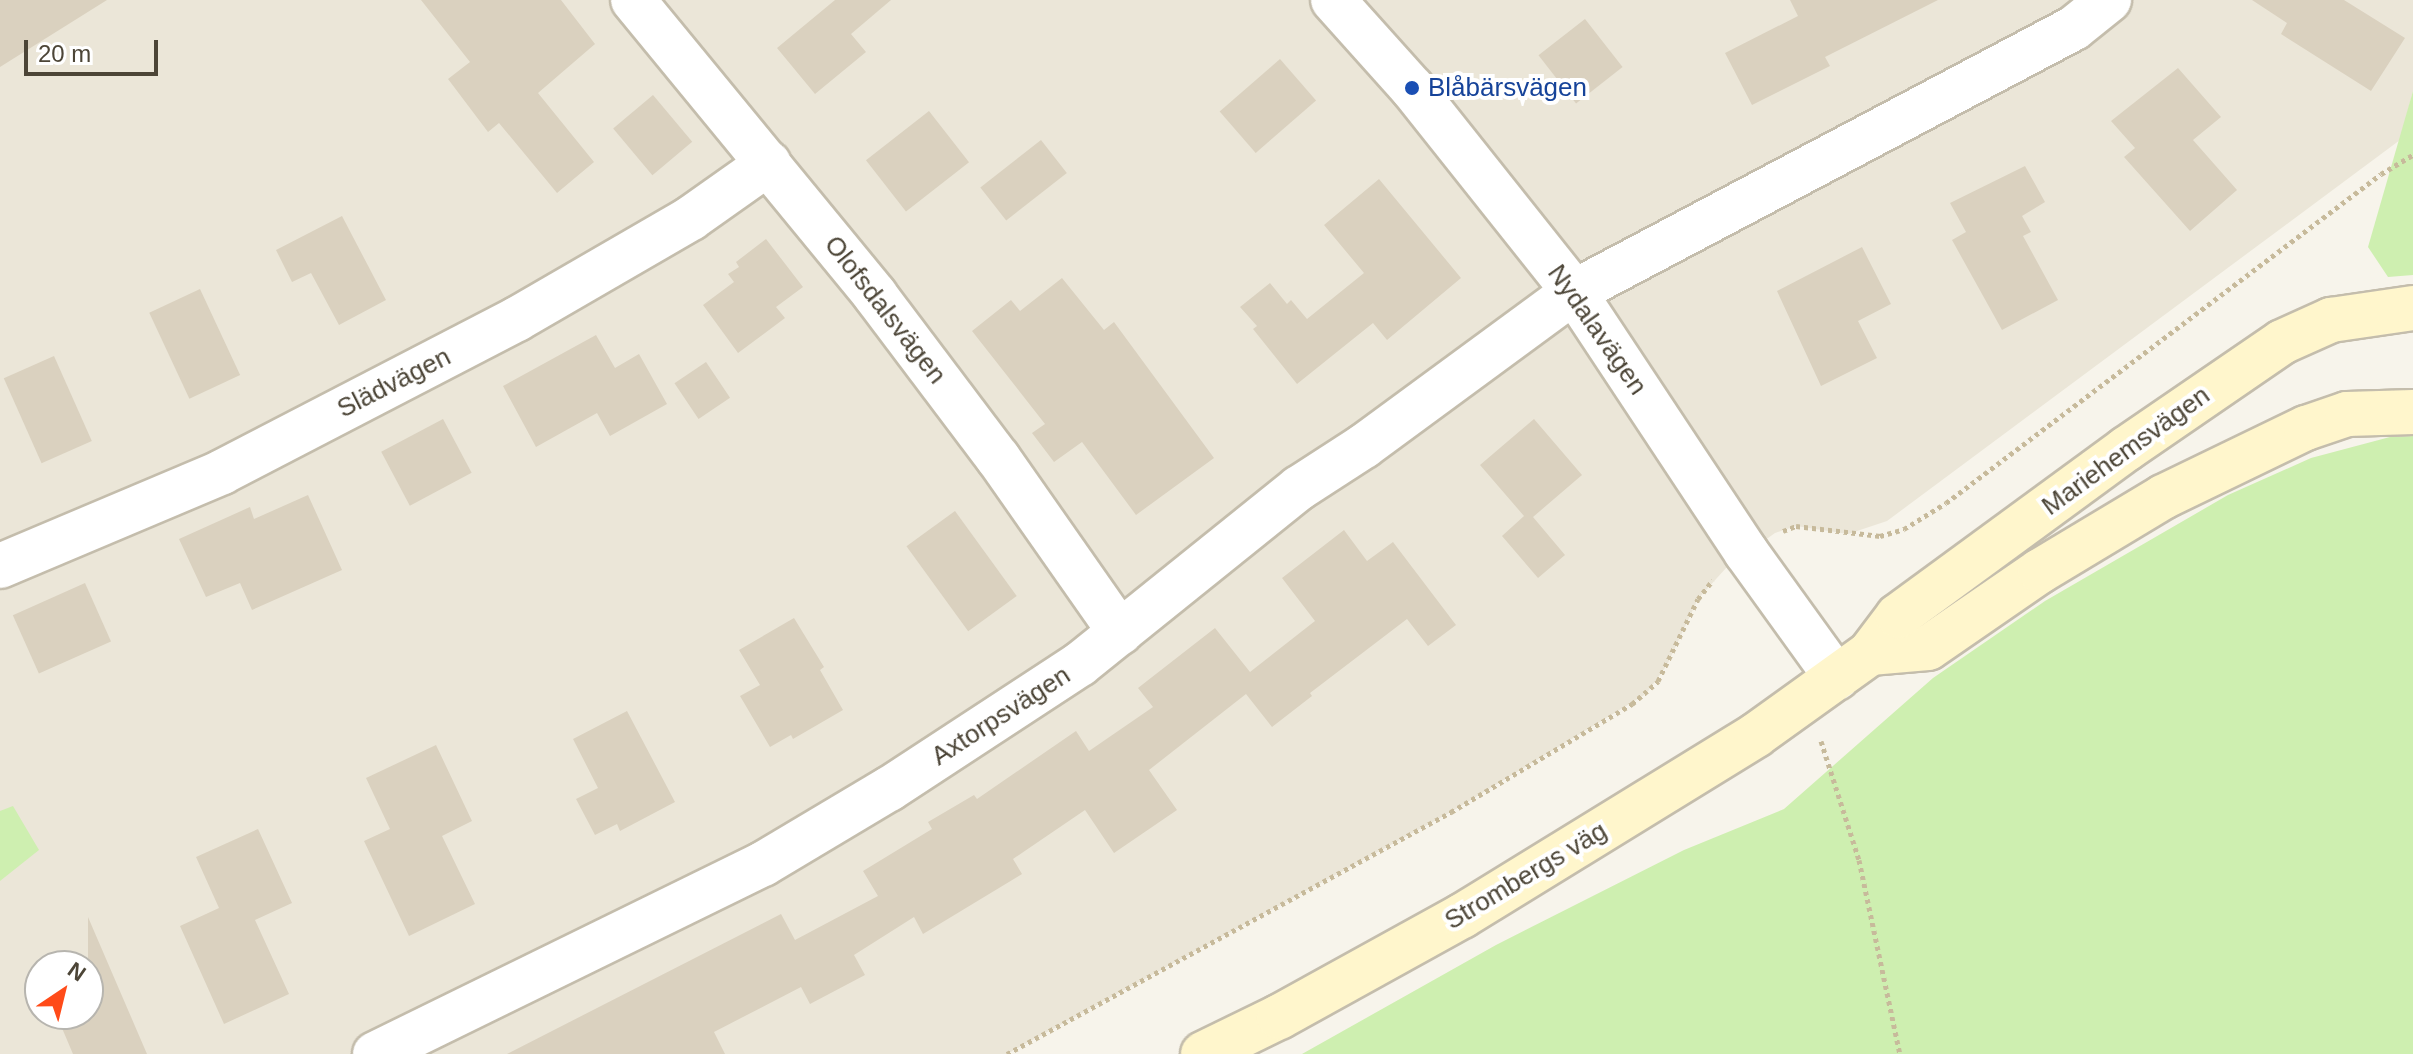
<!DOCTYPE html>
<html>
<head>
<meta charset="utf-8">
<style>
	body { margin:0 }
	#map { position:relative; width:2413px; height:1054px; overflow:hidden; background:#f7f4eb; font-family:Arial,sans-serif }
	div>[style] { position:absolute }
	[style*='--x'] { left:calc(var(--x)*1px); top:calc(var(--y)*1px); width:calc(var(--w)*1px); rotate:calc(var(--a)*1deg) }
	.residential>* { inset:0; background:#ebe6d8 }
	.green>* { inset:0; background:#ceefb0 }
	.building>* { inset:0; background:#dad1bf; transform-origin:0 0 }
	.path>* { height:5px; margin-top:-2.5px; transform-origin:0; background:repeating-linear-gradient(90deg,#c7ba9b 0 4px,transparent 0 8px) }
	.roads { filter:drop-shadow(2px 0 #c4bdac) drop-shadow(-2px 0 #c4bdac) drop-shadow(0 2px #c4bdac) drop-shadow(0 -2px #c4bdac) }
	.street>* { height:44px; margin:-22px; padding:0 22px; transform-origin:22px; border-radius:22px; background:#fff }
	.secondary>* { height:44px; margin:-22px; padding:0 22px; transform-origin:22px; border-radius:22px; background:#fff6cc }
	.dots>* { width:22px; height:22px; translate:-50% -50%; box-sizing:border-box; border:4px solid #fff; border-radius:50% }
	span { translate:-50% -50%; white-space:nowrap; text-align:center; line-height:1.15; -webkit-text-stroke:8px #fff; paint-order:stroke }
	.transit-label { font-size:26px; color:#164399 }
	.left { translate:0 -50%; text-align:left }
	.street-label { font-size:26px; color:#4c4537 }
	.north { position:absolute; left:24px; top:950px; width:80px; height:80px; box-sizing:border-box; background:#fff; border:2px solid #b7b5af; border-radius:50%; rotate:35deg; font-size:22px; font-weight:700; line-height:32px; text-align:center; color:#4c4537 }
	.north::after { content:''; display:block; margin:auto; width:28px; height:36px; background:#ff4b19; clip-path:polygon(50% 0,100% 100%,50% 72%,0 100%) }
	.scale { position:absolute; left:24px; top:40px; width:134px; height:36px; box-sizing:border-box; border:4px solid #4c4537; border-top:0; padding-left:10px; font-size:24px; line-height:28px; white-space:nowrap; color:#4c4537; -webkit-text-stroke:6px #fff; paint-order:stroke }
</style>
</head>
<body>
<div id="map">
	<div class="residential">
		<div style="clip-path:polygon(evenodd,0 0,2413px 0,2413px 91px,2400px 140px,1887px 521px,1848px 534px,1796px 526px,1775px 533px,1726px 568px,1698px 599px,1667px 665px,1646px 694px,1451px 812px,1007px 1054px,0 1054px,0 0,40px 966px,88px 966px,88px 1014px,40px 1014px,40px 966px)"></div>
	</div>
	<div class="green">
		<div style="clip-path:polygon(2413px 91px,2413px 275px,2388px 277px,2368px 247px)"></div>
		<div style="clip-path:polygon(2413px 436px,2413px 1054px,1302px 1054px,1496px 945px,1684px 850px,1784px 809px,1933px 678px,2045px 601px,2228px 495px,2311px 458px,2390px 437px)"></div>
		<div style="clip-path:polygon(13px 806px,39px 850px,0 881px,0 811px)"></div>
	</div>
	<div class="building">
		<div style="clip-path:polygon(0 0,107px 0,0 67px)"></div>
		<div style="clip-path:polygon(421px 0,561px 0,595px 44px,538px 93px,594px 162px,557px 193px,499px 123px,488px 132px,448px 79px,470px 62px)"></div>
		<div style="clip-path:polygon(835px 0,891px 0,851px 34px,866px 52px,815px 94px,777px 48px)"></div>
		<div style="clip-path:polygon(1790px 0,1938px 0,1825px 57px,1830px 66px,1752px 105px,1725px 53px,1798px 16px)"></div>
		<div style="clip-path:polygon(2252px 0,2344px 0,2405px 38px,2371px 91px,2281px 34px,2287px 23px)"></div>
		<div style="left:1585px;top:19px;width:61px;height:59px;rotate:52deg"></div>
		<div style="left:1280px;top:59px;width:55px;height:80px;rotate:49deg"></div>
		<div style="clip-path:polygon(2178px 68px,2221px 117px,2193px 140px,2237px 190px,2190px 231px,2124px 157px,2135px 148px,2111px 121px)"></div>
		<div style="left:653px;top:95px;width:61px;height:52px;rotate:50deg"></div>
		<div style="left:929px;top:111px;width:65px;height:80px;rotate:52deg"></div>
		<div style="left:1041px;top:140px;width:42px;height:77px;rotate:52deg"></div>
		<div style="clip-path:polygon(2025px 166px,2045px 202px,2022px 216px,2031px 232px,2023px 236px,2058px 300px,2002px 330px,1952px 240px,1966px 232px,1950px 203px)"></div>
		<div style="clip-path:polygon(1379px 179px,1461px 278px,1387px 340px,1373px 323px,1297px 384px,1253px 329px,1257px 326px,1240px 307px,1270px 283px,1287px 304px,1291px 300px,1307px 319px,1364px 273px,1324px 225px)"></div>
		<div style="clip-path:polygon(342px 216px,386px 300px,339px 325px,311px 273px,292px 282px,276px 250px)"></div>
		<div style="clip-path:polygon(766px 239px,803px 287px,776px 307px,785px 318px,738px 353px,703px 305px,734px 282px,728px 274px,739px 267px,736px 262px)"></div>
		<div style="clip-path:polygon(1862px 247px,1891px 304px,1858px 321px,1877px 358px,1821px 386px,1777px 291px)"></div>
		<div style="clip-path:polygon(1062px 278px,1104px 330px,1114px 322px,1214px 458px,1136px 515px,1082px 442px,1054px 462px,1032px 433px,1045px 424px,972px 331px,1011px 300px,1020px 311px)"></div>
		<div style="left:200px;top:289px;width:95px;height:56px;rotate:65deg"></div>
		<div style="clip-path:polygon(596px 335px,615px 368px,639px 354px,667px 404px,610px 436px,597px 413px,536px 447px,503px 386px)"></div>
		<div style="left:54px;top:356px;width:93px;height:55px;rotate:66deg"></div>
		<div style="left:706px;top:362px;width:43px;height:38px;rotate:56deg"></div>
		<div style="left:443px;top:419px;width:61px;height:70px;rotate:62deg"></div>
		<div style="clip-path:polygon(1534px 419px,1582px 475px,1533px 517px,1565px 555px,1538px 578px,1502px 536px,1524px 516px,1480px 465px)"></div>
		<div style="clip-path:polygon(308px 495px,342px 570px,252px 610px,240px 583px,206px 597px,179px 539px,250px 507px,254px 519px)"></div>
		<div style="left:955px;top:511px;width:105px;height:60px;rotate:54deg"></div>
		<div style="clip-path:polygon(1344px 530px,1367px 561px,1393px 542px,1456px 625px,1428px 646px,1407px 619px,1310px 693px,1312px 696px,1272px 727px,1246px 694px,1149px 770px,1177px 810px,1114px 853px,1085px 810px,1013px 859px,1022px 874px,923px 934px,914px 917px,854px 955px,865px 975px,810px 1004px,801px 987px,714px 1032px,725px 1054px,507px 1054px,781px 914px,795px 940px,878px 896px,863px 871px,932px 829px,928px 822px,974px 795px,977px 799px,1076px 731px,1089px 751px,1153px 707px,1138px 688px,1215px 628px,1250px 672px,1315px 621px,1282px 578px)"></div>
		<div style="left:85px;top:583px;width:64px;height:79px;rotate:66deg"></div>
		<div style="clip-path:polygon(794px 618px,824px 667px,820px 670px,843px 710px,793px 739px,791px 735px,770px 747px,740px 696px,760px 685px,739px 650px)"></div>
		<div style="clip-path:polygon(627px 711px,675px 802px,620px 831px,617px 824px,595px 835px,576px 799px,598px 788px,573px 739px)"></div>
		<div style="clip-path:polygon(436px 745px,472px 821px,442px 836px,475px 904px,409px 936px,364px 841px,390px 829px,366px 778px)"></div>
		<div style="clip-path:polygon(258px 829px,292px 903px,255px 920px,289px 994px,224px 1024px,180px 926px,219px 908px,196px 857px)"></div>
		<div style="clip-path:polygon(88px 917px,147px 1054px,73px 1054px,56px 1014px,88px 1014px)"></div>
	</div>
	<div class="path">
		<div style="--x:1783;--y:531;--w:14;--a:-21"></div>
		<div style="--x:1796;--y:526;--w:85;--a:6.8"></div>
		<div style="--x:1880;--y:536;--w:25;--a:-16"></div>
		<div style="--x:1904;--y:529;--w:49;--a:-31.8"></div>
		<div style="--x:1946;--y:503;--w:545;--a:-37.1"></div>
		<div style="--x:2381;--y:174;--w:37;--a:-31"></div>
		<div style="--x:1821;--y:741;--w:125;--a:72.3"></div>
		<div style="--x:1859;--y:860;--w:198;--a:78.1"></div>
		<div style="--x:1007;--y:1054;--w:506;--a:-28.59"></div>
		<div style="--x:1451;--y:812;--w:211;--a:-30.8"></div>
		<div style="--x:1632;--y:704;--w:35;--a:-41"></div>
		<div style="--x:1658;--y:681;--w:91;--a:-64"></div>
		<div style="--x:1698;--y:599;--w:24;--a:-52"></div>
	</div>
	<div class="roads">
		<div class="street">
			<div style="--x:633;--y:0;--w:382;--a:50.6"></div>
			<div style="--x:875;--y:295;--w:204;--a:53"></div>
			<div style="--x:998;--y:458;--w:213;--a:55"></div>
			<div style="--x:1333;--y:0;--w:118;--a:48.1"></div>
			<div style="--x:1412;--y:88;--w:260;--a:51.5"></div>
			<div style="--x:1574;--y:292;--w:312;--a:56.5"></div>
			<div style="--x:1746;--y:552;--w:155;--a:54.2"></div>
			<div style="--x:0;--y:566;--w:241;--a:-22.9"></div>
			<div style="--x:222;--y:472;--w:332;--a:-27.4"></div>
			<div style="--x:517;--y:319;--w:201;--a:-30.1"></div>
			<div style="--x:691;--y:218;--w:95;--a:-35.2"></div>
			<div style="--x:375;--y:1054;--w:432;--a:-26.1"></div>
			<div style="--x:763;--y:864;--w:147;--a:-30.8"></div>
			<div style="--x:889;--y:789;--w:228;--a:-33.2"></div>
			<div style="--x:1080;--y:664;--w:281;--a:-38.8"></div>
			<div style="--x:1299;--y:488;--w:77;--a:-32.9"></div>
			<div style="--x:1364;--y:446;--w:260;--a:-36.3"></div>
			<div style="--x:1574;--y:292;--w:565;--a:-27.83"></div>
			<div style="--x:2074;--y:28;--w:45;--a:-38.7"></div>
		</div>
		<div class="secondary">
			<div style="--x:1870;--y:653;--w:58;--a:-4.9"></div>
			<div style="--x:1928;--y:648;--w:136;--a:-34.5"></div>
			<div style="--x:2040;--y:571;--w:144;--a:-31"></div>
			<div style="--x:2163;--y:497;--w:159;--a:-25.8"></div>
			<div style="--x:2306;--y:428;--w:43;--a:-18.9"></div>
			<div style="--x:2347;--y:414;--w:66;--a:-1.7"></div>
			<div style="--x:1203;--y:1054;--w:85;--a:-26"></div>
			<div style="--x:1279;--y:1017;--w:209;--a:-28.9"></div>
			<div style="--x:1462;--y:916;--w:345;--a:-31.6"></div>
			<div style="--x:1756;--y:735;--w:140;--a:-35.7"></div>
			<div style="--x:1870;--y:653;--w:46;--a:-52.9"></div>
			<div style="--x:1898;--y:616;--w:283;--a:-36.2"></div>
			<div style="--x:2126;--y:449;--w:189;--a:-34.4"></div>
			<div style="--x:2282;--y:342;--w:54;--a:-24.2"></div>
			<div style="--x:2331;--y:320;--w:83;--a:-8.3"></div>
		</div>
	</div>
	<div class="dots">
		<div style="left:1412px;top:88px;background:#1a4fb4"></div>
	</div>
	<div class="transit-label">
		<span class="left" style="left:1428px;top:88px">Blåbärsvägen</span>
	</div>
	<div class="street-label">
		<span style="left:885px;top:310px;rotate:52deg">Olofsdalsvägen</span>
		<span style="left:1597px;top:330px;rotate:55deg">Nydalavägen</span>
		<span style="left:394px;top:383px;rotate:-27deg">Slädvägen</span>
		<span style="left:2126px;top:451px;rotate:-36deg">Mariehemsvägen</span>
		<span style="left:1001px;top:716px;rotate:-33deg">Axtorpsvägen</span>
		<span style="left:1526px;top:876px;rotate:-31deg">Strombergs väg</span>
	</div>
	<div class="north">N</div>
	<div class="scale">20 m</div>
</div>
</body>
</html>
